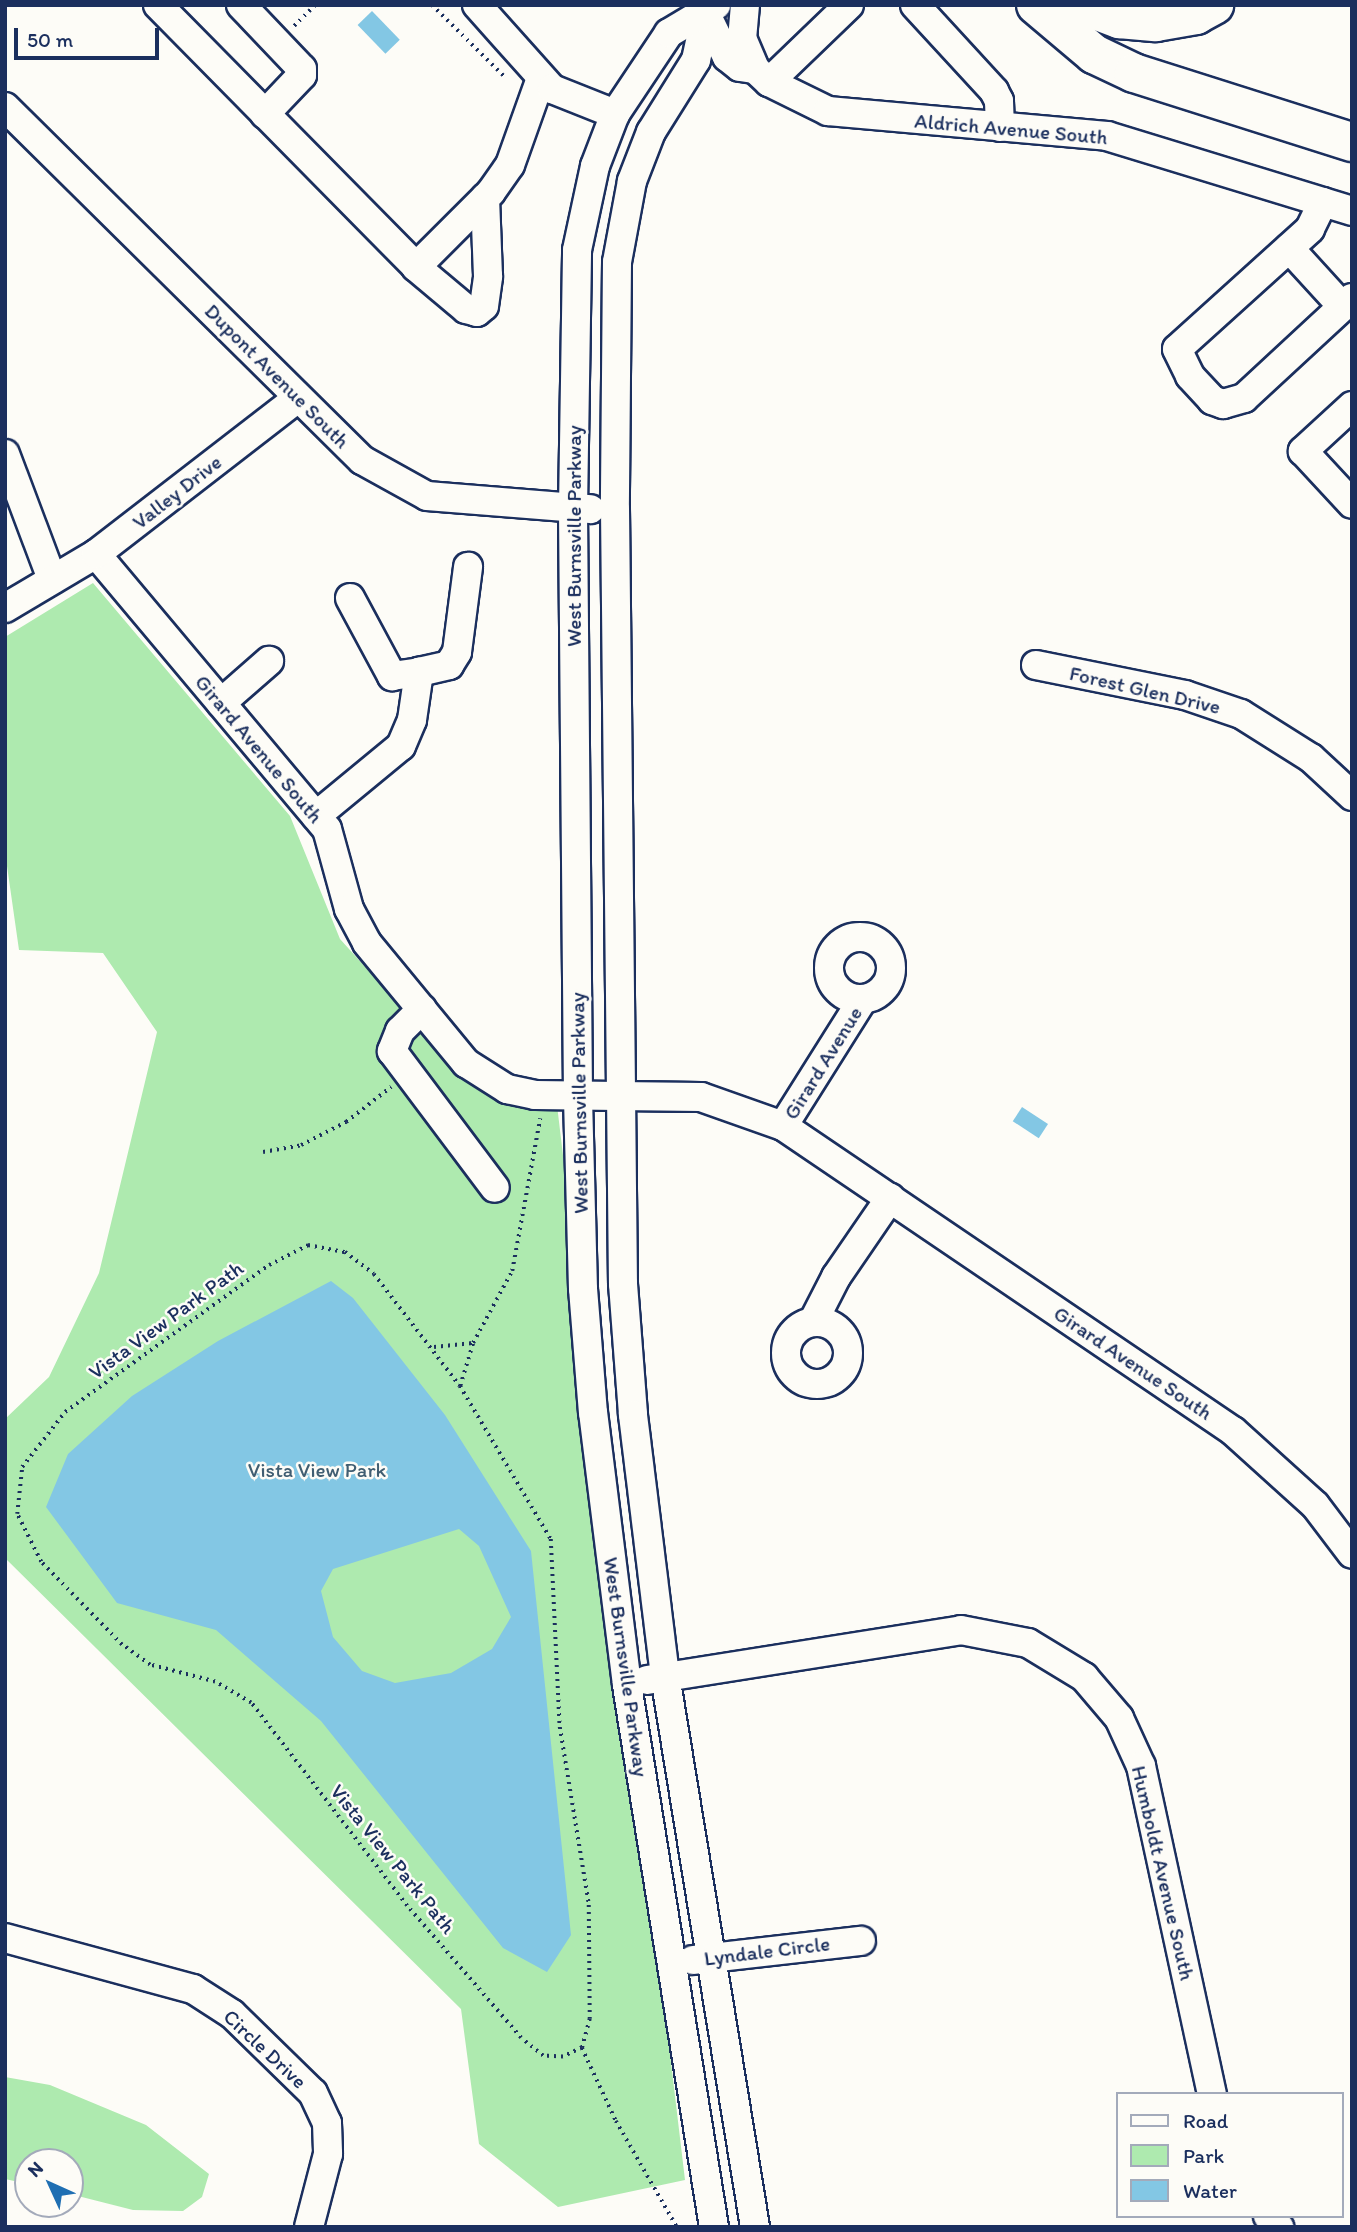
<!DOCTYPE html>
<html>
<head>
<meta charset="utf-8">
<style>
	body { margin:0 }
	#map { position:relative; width:1357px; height:2232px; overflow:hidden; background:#fdfcf7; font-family:Itim,sans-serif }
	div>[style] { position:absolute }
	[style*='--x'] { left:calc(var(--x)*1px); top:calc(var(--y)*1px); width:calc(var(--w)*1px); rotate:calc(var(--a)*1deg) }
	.green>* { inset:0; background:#aeeaaf }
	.water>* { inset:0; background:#83c7e4; transform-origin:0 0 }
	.path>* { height:3.5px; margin-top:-1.75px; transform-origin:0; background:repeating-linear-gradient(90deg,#1b2f5e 0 2px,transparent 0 7px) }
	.roads { filter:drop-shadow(2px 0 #1b2f5e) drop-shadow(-2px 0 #1b2f5e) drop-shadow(0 2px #1b2f5e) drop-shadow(0 -2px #1b2f5e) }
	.minor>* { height:28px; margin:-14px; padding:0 14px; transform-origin:14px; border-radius:14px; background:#fdfcf7 }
	.minor>.ring { margin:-14px; padding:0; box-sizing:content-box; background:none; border:28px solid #fdfcf7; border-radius:50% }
	.highway>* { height:38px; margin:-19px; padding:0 19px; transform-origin:19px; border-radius:19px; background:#fdfcf7 }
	span { translate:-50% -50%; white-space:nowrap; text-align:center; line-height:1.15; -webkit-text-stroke:5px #fdfcf7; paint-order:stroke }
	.street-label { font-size:21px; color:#1b2f5e }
	.park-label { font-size:21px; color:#405e72 }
	.frame { position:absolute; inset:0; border:7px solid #1b2f5e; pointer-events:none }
	.legend { position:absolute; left:1116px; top:2092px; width:228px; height:126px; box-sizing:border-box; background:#fdfcf7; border:2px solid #a3aaba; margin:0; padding:9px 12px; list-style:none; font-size:21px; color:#1b2f5e }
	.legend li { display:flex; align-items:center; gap:14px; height:35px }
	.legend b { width:35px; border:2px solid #a3aaba }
	.north { position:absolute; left:14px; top:2148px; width:70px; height:70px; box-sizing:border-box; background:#fdfcf7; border:2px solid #a3aaba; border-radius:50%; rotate:315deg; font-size:19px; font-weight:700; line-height:28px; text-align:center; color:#1b2f5e }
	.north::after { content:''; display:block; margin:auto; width:24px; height:32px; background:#1f6fb2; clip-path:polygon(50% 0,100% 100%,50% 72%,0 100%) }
	.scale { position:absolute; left:14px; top:28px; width:145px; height:32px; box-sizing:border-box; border:4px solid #1b2f5e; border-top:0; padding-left:9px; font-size:21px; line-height:24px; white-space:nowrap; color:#1b2f5e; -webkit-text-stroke:5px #fdfcf7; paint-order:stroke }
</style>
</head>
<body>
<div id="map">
	<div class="green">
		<div style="clip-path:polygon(93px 583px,290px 816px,340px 939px,457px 1069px,557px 1105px,685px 2180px,558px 2207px,479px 2144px,461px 2009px,5px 1558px,5px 1419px,49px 1377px,99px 1273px,157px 1032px,103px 953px,19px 950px,5px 852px,5px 637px)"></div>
		<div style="clip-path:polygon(5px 2077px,50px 2085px,146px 2125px,209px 2174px,202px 2197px,183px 2211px,133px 2210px,70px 2194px,70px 2162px,28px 2162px,28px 2184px,5px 2179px)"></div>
	</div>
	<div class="water">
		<div style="left:372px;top:11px;width:40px;height:20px;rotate:46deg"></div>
		<div style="left:1022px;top:1107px;width:31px;height:17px;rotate:33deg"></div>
		<div style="clip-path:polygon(evenodd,331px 1281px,353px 1298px,445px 1415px,531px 1551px,571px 1935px,547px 1972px,503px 1948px,321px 1721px,216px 1630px,117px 1603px,46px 1507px,68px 1454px,132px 1396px,218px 1341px,331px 1281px,459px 1529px,479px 1546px,511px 1617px,492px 1649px,451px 1673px,395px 1683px,362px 1671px,333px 1637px,321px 1591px,333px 1569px,459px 1529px)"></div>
	</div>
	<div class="path">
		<div style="--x:432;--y:5;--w:101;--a:44.6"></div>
		<div style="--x:294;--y:26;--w:30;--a:-45"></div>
		<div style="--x:263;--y:1152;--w:39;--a:-10"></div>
		<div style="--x:301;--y:1145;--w:51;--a:-27.1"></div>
		<div style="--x:346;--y:1122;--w:57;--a:-37.9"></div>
		<div style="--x:434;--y:1347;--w:39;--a:-6"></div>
		<div style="--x:460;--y:1386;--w:45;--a:-73.2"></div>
		<div style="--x:473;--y:1343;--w:82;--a:-61.6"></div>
		<div style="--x:512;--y:1271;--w:155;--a:-79.6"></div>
		<div style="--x:582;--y:2048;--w:21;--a:155"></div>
		<div style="--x:563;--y:2057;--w:20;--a:-177"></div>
		<div style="--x:543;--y:2056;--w:28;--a:-141"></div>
		<div style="--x:521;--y:2038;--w:174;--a:-130.8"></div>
		<div style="--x:407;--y:1906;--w:256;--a:-127.5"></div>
		<div style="--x:251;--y:1703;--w:42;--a:-149.7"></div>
		<div style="--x:215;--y:1682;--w:67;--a:-165.3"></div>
		<div style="--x:150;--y:1665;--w:34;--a:-144"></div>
		<div style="--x:122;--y:1645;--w:116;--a:-134.3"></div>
		<div style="--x:41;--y:1562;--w:54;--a:-116.6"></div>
		<div style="--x:17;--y:1514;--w:47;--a:-83.9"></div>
		<div style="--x:22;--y:1467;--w:70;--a:-52"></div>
		<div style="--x:65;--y:1412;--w:251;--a:-35.8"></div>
		<div style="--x:269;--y:1265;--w:44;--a:-27.1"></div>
		<div style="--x:308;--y:1245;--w:38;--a:11"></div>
		<div style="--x:345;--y:1252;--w:36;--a:37"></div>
		<div style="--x:374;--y:1274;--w:141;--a:52.5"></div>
		<div style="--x:460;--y:1386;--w:178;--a:59.3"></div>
		<div style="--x:551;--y:1539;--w:188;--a:87.3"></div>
		<div style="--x:560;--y:1727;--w:180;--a:80.7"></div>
		<div style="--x:589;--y:1905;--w:114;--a:89.5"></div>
		<div style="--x:590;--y:2019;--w:30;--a:105"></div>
		<div style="--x:582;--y:2048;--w:81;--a:65"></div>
		<div style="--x:616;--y:2121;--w:122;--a:60.1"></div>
	</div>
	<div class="roads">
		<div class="minor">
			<div style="--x:158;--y:5;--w:368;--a:45.4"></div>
			<div style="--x:416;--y:267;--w:106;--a:-45"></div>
			<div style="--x:491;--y:192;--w:33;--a:-55"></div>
			<div style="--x:510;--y:165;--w:92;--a:-70.4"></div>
			<div style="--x:241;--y:5;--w:88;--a:46.4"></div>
			<div style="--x:302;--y:69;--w:6;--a:90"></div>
			<div style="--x:302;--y:75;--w:54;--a:133.5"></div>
			<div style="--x:477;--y:5;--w:113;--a:48.2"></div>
			<div style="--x:552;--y:89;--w:68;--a:21.6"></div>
			<div style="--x:745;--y:5;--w:33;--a:95"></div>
			<div style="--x:742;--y:38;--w:34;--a:67"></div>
			<div style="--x:755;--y:69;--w:19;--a:43"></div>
			<div style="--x:769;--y:82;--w:66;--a:26.2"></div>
			<div style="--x:828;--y:111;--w:280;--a:5.1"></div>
			<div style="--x:1107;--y:136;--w:256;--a:17"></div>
			<div style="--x:915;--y:5;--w:117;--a:47.4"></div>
			<div style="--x:994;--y:91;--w:11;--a:63"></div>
			<div style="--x:999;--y:101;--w:26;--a:88"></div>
			<div style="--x:705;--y:12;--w:50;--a:63.9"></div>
			<div style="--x:727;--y:57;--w:16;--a:38"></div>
			<div style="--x:740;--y:67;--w:15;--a:8"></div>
			<div style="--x:706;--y:14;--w:47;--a:102.3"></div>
			<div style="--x:696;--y:60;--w:85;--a:122"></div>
			<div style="--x:651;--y:132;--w:53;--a:111.2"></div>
			<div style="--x:632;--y:181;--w:82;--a:100.5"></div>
			<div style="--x:617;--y:262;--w:247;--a:90.5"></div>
			<div style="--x:615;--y:509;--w:775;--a:89.41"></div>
			<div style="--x:623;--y:1284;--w:131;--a:85.6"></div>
			<div style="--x:633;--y:1415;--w:263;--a:83"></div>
			<div style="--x:665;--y:1676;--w:558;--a:80.72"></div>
			<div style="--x:769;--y:82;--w:111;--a:-43.9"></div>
			<div style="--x:5;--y:107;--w:502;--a:44.68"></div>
			<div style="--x:362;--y:460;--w:74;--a:29"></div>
			<div style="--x:427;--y:496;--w:164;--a:4.6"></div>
			<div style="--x:1323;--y:202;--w:30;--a:116"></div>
			<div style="--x:1310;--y:229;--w:179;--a:137.9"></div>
			<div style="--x:1177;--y:349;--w:30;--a:64"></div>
			<div style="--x:1190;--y:376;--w:33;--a:47"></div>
			<div style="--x:1212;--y:400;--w:12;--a:20"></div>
			<div style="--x:1223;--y:404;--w:22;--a:-16"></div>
			<div style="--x:1244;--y:398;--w:147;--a:-42.8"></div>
			<div style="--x:1289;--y:248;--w:79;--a:47.6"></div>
			<div style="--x:416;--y:267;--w:65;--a:40"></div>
			<div style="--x:466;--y:309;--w:11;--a:15"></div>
			<div style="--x:477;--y:312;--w:9;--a:-41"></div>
			<div style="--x:484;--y:306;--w:30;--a:-82"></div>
			<div style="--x:488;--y:276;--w:78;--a:-92.2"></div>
			<div style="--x:1352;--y:406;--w:67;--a:137.4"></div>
			<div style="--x:1303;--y:451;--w:72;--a:47.2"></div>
			<div style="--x:5;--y:454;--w:134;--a:69.4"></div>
			<div style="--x:96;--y:554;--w:359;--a:50"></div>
			<div style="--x:327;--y:829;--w:83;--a:74.6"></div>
			<div style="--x:349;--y:909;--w:38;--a:62"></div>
			<div style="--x:367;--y:943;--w:156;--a:50.5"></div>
			<div style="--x:466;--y:1063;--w:49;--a:32.4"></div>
			<div style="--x:507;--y:1089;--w:29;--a:12"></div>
			<div style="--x:535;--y:1095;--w:166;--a:0.7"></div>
			<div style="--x:701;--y:1097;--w:87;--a:19.5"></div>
			<div style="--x:783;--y:1126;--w:544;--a:34.13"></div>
			<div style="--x:1233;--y:1431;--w:110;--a:42.1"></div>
			<div style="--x:1315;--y:1505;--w:61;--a:52.9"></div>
			<div style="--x:350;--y:598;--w:89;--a:61.7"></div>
			<div style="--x:392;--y:676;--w:27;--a:-8"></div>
			<div style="--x:5;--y:608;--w:106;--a:-30.7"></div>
			<div style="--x:96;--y:554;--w:255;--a:-37.7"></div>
			<div style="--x:1036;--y:665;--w:152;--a:11.4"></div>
			<div style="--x:1185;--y:695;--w:59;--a:18.7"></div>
			<div style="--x:1241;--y:714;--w:83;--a:32.2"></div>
			<div style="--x:1311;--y:758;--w:56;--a:42.8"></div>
			<div style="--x:221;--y:703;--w:64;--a:-41.2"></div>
			<div style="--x:316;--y:816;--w:110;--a:-39.5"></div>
			<div style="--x:401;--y:746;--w:28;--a:-67"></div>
			<div style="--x:412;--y:720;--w:49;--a:-81.7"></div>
			<div style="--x:419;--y:672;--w:31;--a:-13"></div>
			<div style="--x:449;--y:665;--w:15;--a:-58"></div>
			<div style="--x:457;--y:652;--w:86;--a:-82.6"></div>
			<div class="ring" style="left:829px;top:937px;width:34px;height:34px"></div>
			<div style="--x:422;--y:1009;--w:31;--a:135"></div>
			<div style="--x:400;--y:1031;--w:22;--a:112"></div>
			<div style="--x:392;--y:1051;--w:171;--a:53.1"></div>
			<div style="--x:783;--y:1126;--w:150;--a:-57.8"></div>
			<div class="ring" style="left:786px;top:1322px;width:34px;height:34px"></div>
			<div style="--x:813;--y:1322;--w:51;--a:-62.9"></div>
			<div style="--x:836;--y:1277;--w:96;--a:-55.6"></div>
			<div style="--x:647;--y:1680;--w:318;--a:-9"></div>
			<div style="--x:961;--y:1630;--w:68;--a:11"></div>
			<div style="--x:1028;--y:1643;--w:66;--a:31.3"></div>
			<div style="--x:1084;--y:1677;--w:54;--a:49.5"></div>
			<div style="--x:1119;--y:1718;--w:53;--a:65.4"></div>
			<div style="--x:1141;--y:1766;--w:336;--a:77.8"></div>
			<div style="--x:5;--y:1938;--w:195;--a:15.2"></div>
			<div style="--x:193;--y:1989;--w:46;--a:32.7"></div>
			<div style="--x:232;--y:2014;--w:113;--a:44.3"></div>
			<div style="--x:313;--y:2093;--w:33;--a:65"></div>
			<div style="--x:327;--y:2123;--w:31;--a:88"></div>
			<div style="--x:328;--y:2154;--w:75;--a:104.6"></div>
			<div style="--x:693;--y:1960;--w:169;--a:-6.5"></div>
			<div style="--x:1268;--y:2216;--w:16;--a:45"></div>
			<div style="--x:714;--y:2227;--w:549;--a:-99.12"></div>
			<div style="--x:627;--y:1685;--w:274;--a:-97.1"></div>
			<div style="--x:593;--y:1413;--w:124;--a:-94.6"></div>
			<div style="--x:583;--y:1289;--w:194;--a:-91.5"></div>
			<div style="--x:578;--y:1095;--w:586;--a:-90.49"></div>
			<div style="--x:573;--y:509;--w:259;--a:-89.1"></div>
			<div style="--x:577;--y:250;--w:86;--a:-77.9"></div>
			<div style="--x:595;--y:166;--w:56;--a:-69"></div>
			<div style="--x:615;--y:114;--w:97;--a:-56.3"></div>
			<div style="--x:669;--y:33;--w:55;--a:-30.8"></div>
		</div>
		<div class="highway">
			<div style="--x:1036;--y:5;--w:76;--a:40.2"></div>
			<div style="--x:1094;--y:54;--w:44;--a:25.4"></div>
			<div style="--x:1134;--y:73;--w:229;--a:17.6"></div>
			<div style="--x:1082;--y:5;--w:40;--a:21"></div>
			<div style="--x:1119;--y:19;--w:37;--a:5"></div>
			<div style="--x:1156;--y:22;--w:41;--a:-9.9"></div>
			<div style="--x:1196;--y:15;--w:21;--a:-29"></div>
		</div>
	</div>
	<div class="street-label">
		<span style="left:1011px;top:129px;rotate:5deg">Aldrich Avenue South</span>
		<span style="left:277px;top:376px;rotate:45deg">Dupont Avenue South</span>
		<span style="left:177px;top:492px;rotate:-38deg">Valley Drive</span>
		<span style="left:574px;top:536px;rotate:-90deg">West Burnsville Parkway</span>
		<span style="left:1145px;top:690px;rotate:13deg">Forest Glen Drive</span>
		<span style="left:259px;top:749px;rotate:50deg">Girard Avenue South</span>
		<span style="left:823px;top:1063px;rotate:-58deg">Girard Avenue</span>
		<span style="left:579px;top:1103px;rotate:-91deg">West Burnsville Parkway</span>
		<span style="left:166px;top:1320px;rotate:-36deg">Vista View Park Path</span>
		<span style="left:1133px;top:1363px;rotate:34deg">Girard Avenue South</span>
		<span style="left:626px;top:1667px;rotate:82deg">West Burnsville Parkway</span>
		<span style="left:393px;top:1859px;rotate:51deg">Vista View Park Path</span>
		<span style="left:1163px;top:1873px;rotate:77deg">Humboldt Avenue South</span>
		<span style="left:767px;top:1951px;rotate:-7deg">Lyndale Circle</span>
		<span style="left:265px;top:2049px;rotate:43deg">Circle Drive</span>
	</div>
	<div class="park-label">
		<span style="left:317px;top:1470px">Vista View Park</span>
	</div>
	<div class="frame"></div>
	<ul class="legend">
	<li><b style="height:9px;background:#fdfcf7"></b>Road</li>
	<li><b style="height:19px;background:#aeeaaf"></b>Park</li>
	<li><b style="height:19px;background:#83c7e4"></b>Water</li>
	</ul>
	<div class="north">N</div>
	<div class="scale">50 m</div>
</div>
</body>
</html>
